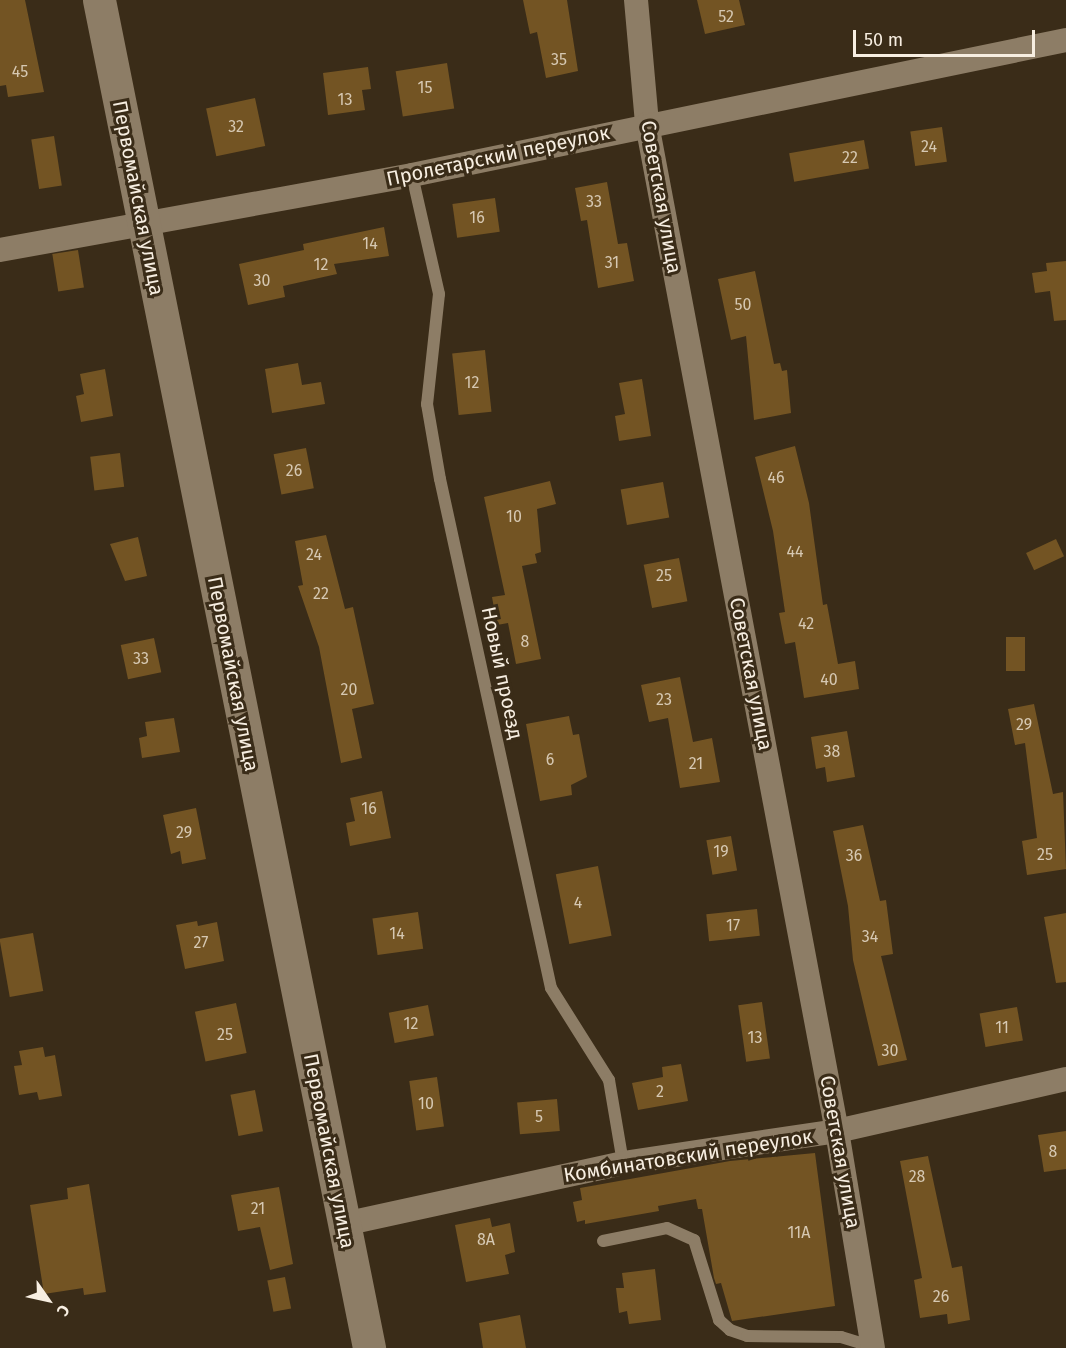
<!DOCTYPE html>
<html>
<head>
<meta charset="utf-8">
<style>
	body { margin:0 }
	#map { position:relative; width:1066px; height:1348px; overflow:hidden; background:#3a2c18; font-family:"Fira Sans",sans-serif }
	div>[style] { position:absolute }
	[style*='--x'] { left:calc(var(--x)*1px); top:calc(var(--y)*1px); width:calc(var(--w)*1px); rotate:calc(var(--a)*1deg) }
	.building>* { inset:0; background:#735423; transform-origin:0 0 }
	.service>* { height:12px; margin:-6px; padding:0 6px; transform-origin:6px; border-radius:6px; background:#8d7d66 }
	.minor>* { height:24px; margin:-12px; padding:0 12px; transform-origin:12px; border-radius:12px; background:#8d7d66 }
	.secondary>* { height:33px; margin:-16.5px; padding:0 16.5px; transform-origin:16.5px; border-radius:16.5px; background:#8d7d66 }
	span { translate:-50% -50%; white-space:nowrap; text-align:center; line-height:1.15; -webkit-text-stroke:6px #3a2c18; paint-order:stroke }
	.number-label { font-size:16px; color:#d6c8b2 }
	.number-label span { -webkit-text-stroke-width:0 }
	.street-label { font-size:20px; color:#f7eee1 }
	.north { position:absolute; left:18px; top:1270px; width:60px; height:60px; -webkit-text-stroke:4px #3a2c18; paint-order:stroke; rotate:124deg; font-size:16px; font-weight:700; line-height:24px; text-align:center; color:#f7eee1 }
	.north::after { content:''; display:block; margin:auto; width:21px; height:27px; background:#f7eee1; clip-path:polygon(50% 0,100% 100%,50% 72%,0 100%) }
	.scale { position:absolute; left:853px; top:30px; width:182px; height:27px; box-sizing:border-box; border:3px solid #f7eee1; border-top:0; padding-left:8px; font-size:18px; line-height:21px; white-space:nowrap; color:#f7eee1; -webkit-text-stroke:4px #3a2c18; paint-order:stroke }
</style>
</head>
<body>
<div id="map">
	<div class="building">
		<div style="clip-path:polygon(0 0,25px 0,44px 92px,8px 97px,6px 85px,0 86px)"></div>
		<div style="clip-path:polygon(523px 0,567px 0,578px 71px,546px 78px,537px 32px,530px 34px)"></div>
		<div style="clip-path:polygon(697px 0,739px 0,745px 25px,705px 34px)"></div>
		<div style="left:447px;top:63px;width:46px;height:52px;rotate:81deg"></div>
		<div style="clip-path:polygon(368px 67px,371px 89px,362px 90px,365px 110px,328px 115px,323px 73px)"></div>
		<div style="left:255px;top:98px;width:49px;height:50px;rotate:78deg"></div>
		<div style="left:942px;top:127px;width:35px;height:32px;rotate:82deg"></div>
		<div style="left:54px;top:136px;width:50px;height:23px;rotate:81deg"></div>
		<div style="left:864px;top:140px;width:29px;height:76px;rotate:80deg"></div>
		<div style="clip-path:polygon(607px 182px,618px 244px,627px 243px,634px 281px,598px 288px,587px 220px,581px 221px,575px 188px)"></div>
		<div style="left:495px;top:198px;width:34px;height:43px;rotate:82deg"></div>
		<div style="clip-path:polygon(384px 227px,389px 256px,334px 264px,337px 274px,283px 286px,285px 297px,248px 305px,239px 264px,304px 250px,303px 244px)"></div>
		<div style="left:78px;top:250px;width:38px;height:26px;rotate:81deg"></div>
		<div style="clip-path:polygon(1066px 261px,1066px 320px,1054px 321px,1050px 291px,1035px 293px,1032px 273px,1047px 271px,1046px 263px)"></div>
		<div style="clip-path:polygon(755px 271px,774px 364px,780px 363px,782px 371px,787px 370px,791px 413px,754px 420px,746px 336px,731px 340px,718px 279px)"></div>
		<div style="left:485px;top:350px;width:62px;height:33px;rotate:84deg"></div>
		<div style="clip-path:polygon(298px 363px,302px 385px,321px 382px,325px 404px,272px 413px,265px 369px)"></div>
		<div style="clip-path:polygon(105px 369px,113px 416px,81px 422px,76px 396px,84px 394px,80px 374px)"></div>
		<div style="clip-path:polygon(642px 379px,651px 436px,619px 441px,615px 416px,625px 414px,619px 383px)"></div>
		<div style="clip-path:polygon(795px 446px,809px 503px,823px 605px,827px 604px,838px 664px,855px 661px,859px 689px,804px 698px,795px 642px,785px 644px,779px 613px,785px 612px,773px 531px,755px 457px)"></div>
		<div style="left:306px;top:448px;width:41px;height:33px;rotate:79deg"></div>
		<div style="left:120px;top:453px;width:34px;height:30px;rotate:83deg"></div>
		<div style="clip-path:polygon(550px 481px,556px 504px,537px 509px,541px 552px,535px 554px,537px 563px,522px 566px,541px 659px,516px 664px,508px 623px,497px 625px,492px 597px,505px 595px,484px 497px)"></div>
		<div style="left:663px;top:482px;width:36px;height:43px;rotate:80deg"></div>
		<div style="clip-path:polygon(326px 535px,345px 609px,353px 607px,374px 704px,352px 709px,362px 758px,341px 763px,319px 647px,298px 586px,303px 585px,295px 541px)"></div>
		<div style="clip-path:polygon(138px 537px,147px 576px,125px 581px,110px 544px)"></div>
		<div style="left:1056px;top:539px;width:19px;height:33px;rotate:65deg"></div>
		<div style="left:679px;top:558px;width:44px;height:36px;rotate:79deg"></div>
		<div style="left:1006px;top:637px;width:19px;height:34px"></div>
		<div style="left:154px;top:638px;width:35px;height:34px;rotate:78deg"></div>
		<div style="clip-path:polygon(680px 677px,693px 742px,712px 738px,720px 782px,680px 788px,668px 718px,649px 722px,641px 685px)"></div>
		<div style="clip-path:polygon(1034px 704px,1053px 794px,1063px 792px,1066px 869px,1027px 875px,1022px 841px,1037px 838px,1025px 743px,1015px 745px,1008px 709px)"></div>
		<div style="clip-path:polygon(569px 716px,573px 735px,579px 734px,587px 777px,571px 785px,572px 795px,540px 801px,526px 724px)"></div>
		<div style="clip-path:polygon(174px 718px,180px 752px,142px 758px,139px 738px,147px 736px,145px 722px)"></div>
		<div style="clip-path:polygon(847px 731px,855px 777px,827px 782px,825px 767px,816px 769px,811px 737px)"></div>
		<div style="clip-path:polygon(382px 791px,391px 838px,350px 846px,346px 823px,355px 821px,350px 798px)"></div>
		<div style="clip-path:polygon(196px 808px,206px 859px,182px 864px,180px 851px,171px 854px,163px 815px)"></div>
		<div style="clip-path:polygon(863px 825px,880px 901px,886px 900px,893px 954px,881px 956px,907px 1060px,878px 1066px,853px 960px,848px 906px,833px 831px)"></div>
		<div style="left:731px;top:836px;width:35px;height:25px;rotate:80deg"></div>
		<div style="left:598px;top:866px;width:71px;height:43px;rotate:79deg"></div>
		<div style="left:757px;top:909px;width:27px;height:51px;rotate:84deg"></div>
		<div style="left:418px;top:912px;width:37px;height:46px;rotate:82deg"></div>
		<div style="clip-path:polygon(1066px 913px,1066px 982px,1056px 983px,1044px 917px)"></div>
		<div style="clip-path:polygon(197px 921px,198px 926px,217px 922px,224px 961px,185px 969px,176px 925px)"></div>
		<div style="left:33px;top:933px;width:59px;height:34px;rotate:80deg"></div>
		<div style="left:762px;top:1002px;width:57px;height:24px;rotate:82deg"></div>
		<div style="left:236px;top:1003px;width:51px;height:42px;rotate:78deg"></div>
		<div style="left:428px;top:1005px;width:31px;height:40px;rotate:79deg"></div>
		<div style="left:1017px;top:1007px;width:34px;height:38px;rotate:80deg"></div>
		<div style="clip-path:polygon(43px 1047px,45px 1057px,55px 1055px,62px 1096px,39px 1100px,37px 1092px,19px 1095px,14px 1066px,22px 1065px,19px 1051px)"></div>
		<div style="clip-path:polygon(681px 1064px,688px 1101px,638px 1110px,632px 1083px,663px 1077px,662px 1067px)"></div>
		<div style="left:437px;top:1077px;width:50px;height:28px;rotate:82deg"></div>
		<div style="left:255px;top:1090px;width:42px;height:25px;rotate:79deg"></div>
		<div style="left:557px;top:1099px;width:32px;height:40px;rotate:85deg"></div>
		<div style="clip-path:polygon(1066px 1131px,1066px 1169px,1044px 1172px,1038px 1135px)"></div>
		<div style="clip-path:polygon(815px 1153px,835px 1306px,732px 1321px,721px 1283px,716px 1284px,714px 1278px,702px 1209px,698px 1209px,696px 1199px,658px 1206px,659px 1211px,585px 1224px,585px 1220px,577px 1222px,573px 1202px,582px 1200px,580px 1188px,730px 1161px)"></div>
		<div style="clip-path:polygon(928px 1156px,952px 1268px,962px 1266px,970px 1320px,948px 1324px,947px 1314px,920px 1318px,914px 1280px,922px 1278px,900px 1161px)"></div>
		<div style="clip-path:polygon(89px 1184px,106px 1292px,84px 1295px,83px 1288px,44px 1294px,30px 1205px,68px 1199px,67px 1188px)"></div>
		<div style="clip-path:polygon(279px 1187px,293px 1264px,270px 1270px,260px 1227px,238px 1231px,231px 1195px)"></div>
		<div style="clip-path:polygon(490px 1218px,492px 1227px,510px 1223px,515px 1252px,505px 1255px,509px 1274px,466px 1282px,455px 1225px)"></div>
		<div style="clip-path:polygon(655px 1269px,661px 1320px,629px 1324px,627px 1311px,619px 1313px,616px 1288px,624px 1288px,622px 1273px)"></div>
		<div style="left:285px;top:1277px;width:32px;height:18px;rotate:79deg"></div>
		<div style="clip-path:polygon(520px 1315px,526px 1348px,483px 1348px,479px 1323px)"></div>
	</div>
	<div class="service">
		<div style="--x:412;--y:175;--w:122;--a:77.2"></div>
		<div style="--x:439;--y:294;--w:111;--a:96.2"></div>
		<div style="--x:427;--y:404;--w:76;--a:80.2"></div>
		<div style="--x:440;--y:479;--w:521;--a:77.7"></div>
		<div style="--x:551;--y:988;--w:109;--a:57.8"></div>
		<div style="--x:609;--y:1080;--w:84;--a:80.4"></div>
		<div style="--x:603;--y:1241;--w:65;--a:-11.5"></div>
		<div style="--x:667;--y:1228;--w:30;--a:24"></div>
		<div style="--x:694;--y:1240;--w:84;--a:72.6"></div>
		<div style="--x:719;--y:1320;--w:15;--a:42"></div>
		<div style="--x:730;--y:1330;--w:18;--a:19"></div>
		<div style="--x:747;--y:1336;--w:94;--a:0.6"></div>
		<div style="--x:841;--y:1337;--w:34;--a:17"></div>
	</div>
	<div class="minor">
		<div style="--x:636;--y:0;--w:124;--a:84.9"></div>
		<div style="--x:647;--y:124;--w:1025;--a:79.32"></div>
		<div style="--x:837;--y:1131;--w:220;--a:80.6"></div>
		<div style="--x:0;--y:250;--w:419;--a:-10.3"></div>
		<div style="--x:412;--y:175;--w:668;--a:-11.66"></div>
		<div style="--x:344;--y:1224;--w:286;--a:-12.3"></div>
		<div style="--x:623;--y:1163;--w:216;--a:-8.5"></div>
		<div style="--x:837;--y:1131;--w:235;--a:-12.8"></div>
	</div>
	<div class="secondary">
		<div style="--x:99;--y:0;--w:1375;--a:78.67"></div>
	</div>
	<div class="number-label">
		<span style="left:726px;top:17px">52</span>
		<span style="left:559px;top:60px">35</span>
		<span style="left:20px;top:72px">45</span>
		<span style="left:425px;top:88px">15</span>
		<span style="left:345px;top:100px">13</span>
		<span style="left:236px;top:127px">32</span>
		<span style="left:929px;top:147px">24</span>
		<span style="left:850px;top:158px">22</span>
		<span style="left:594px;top:202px">33</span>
		<span style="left:477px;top:218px">16</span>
		<span style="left:370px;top:244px">14</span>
		<span style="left:612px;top:263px">31</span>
		<span style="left:321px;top:265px">12</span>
		<span style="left:262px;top:281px">30</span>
		<span style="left:743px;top:305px">50</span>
		<span style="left:472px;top:383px">12</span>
		<span style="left:294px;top:471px">26</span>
		<span style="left:776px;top:478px">46</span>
		<span style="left:514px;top:517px">10</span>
		<span style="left:795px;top:552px">44</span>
		<span style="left:314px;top:555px">24</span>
		<span style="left:664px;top:576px">25</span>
		<span style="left:321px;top:594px">22</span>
		<span style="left:806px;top:624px">42</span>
		<span style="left:525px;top:642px">8</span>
		<span style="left:141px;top:659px">33</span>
		<span style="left:829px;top:680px">40</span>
		<span style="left:349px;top:690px">20</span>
		<span style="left:664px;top:700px">23</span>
		<span style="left:1024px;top:725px">29</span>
		<span style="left:832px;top:752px">38</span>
		<span style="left:550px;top:760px">6</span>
		<span style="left:696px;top:764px">21</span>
		<span style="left:369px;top:809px">16</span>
		<span style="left:184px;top:833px">29</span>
		<span style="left:721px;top:852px">19</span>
		<span style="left:1045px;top:855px">25</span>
		<span style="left:854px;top:856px">36</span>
		<span style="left:578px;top:903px">4</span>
		<span style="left:733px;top:926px">17</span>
		<span style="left:397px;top:934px">14</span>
		<span style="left:870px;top:937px">34</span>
		<span style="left:201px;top:943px">27</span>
		<span style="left:411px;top:1024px">12</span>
		<span style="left:1002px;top:1028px">11</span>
		<span style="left:225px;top:1035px">25</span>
		<span style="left:755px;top:1038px">13</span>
		<span style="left:890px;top:1051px">30</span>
		<span style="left:660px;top:1092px">2</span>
		<span style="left:426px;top:1104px">10</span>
		<span style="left:539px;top:1117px">5</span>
		<span style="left:1053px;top:1152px">8</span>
		<span style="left:917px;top:1177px">28</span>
		<span style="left:258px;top:1209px">21</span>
		<span style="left:799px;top:1233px">11А</span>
		<span style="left:486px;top:1240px">8А</span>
		<span style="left:941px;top:1297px">26</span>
	</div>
	<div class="street-label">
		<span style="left:498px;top:156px;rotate:-12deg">Пролетарский переулок</span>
		<span style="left:661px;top:197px;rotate:80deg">Советская улица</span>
		<span style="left:138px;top:198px;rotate:79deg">Первомайская улица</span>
		<span style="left:502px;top:673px;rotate:78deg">Новый проезд</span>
		<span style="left:233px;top:674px;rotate:79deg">Первомайская улица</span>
		<span style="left:751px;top:674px;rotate:79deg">Советская улица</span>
		<span style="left:329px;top:1151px;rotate:79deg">Первомайская улица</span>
		<span style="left:840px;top:1152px;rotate:80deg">Советская улица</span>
		<span style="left:688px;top:1156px;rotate:-9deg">Комбинатовский переулок</span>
	</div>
	<div class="north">С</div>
	<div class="scale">50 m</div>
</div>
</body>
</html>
